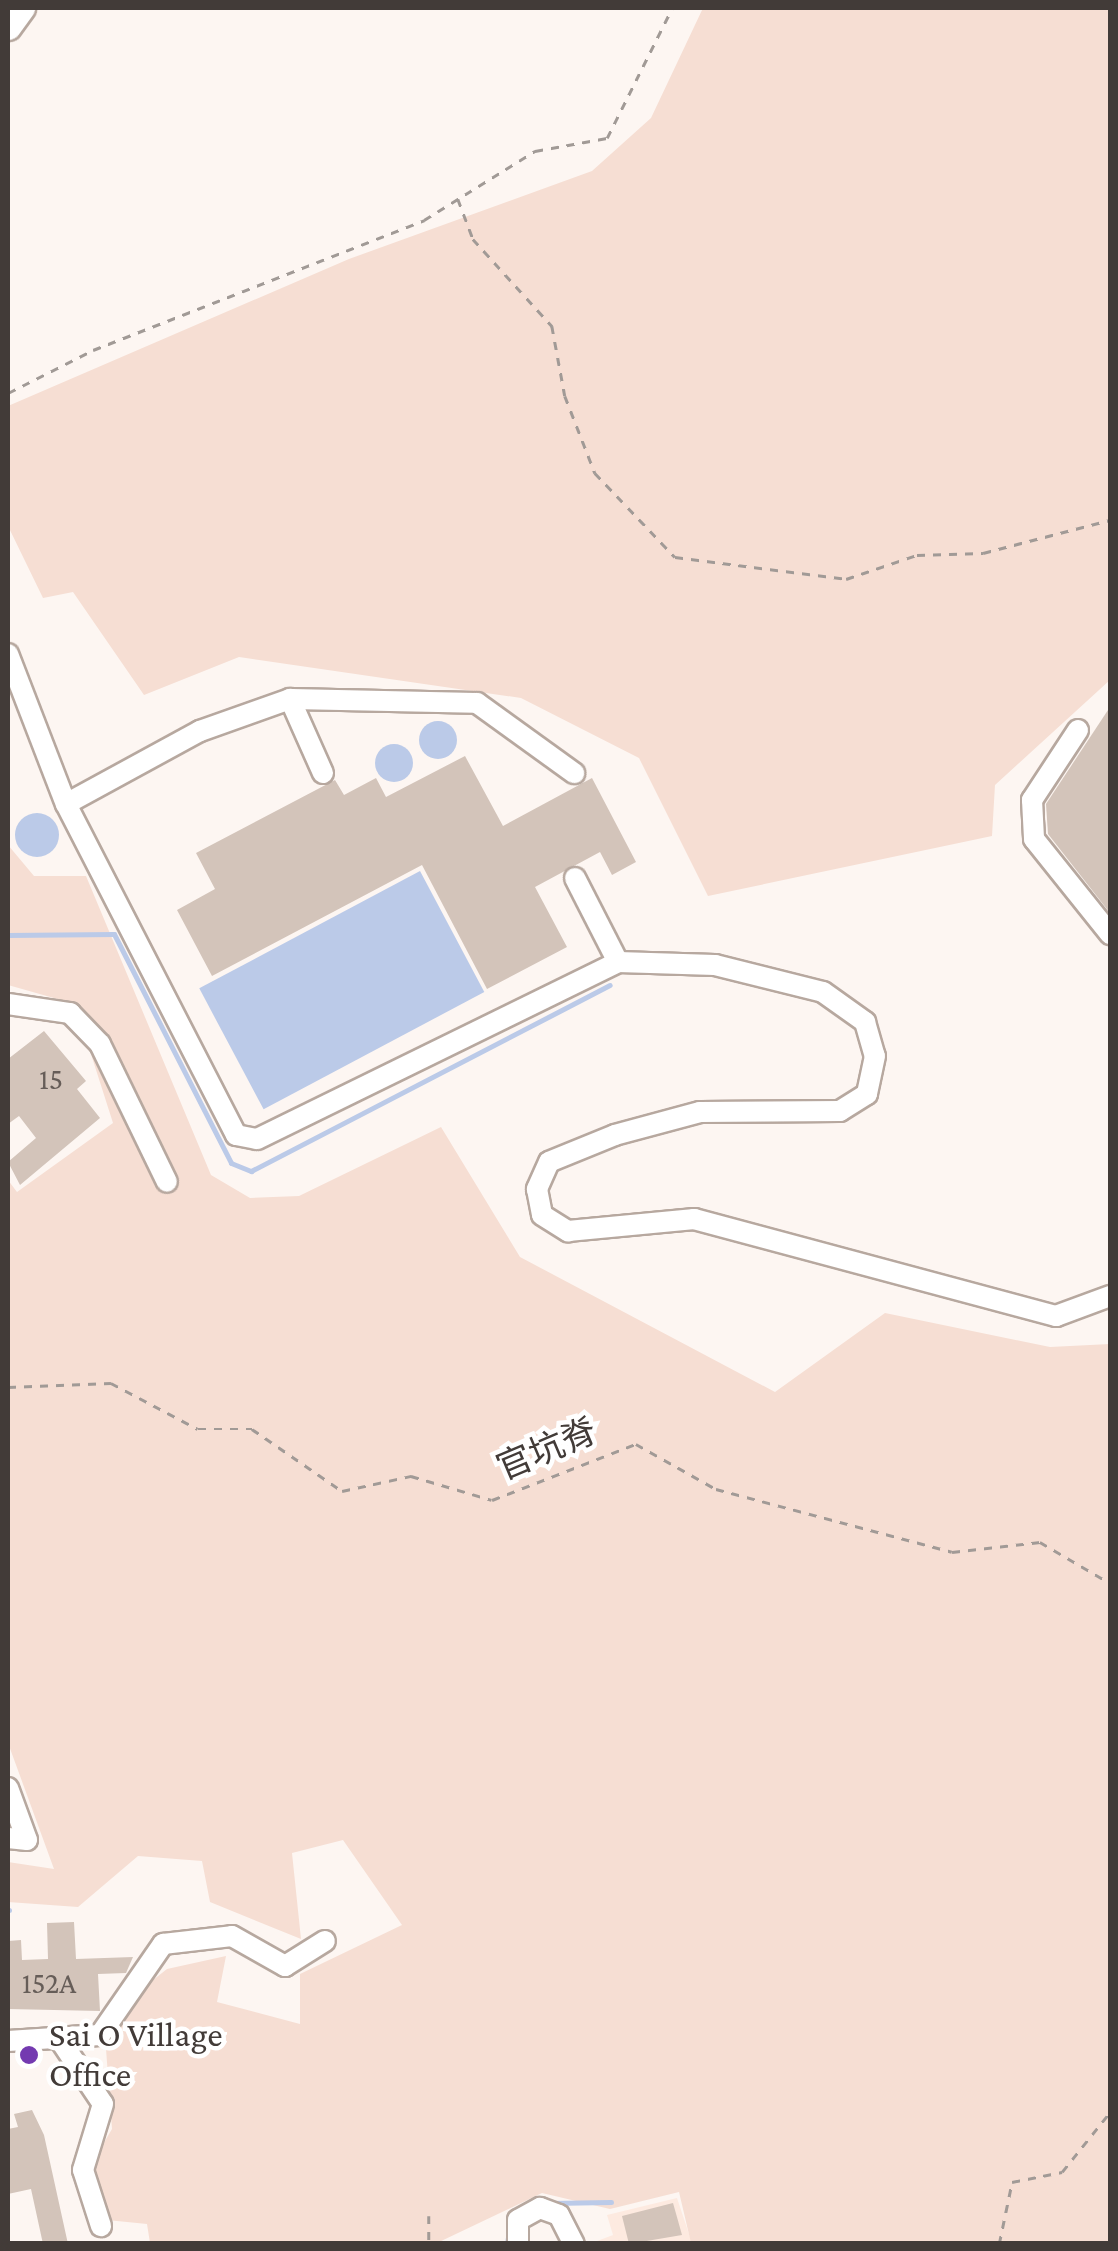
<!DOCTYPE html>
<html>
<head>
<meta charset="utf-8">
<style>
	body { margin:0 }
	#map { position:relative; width:1118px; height:2251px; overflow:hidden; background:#fdf6f2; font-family:"Crimson Pro","Noto Sans TC",serif }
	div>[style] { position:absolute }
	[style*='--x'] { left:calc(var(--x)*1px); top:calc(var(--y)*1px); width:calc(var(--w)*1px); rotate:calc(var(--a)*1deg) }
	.built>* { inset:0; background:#fdeae0 }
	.green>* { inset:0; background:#f6ded3 }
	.water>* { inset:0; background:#bbcae8; transform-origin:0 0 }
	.round { border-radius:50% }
	.stream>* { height:5px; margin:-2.5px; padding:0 2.5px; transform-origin:2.5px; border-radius:2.5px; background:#bbcae8 }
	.building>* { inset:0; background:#d3c4ba }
	.path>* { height:2.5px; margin-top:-1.25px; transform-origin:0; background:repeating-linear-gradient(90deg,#a19a96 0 8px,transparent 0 16px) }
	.roads { filter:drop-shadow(2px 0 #b7a89f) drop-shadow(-2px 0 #b7a89f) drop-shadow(0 2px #b7a89f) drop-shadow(0 -2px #b7a89f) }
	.minor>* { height:20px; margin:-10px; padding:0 10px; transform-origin:10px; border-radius:10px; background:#fff }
	.major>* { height:25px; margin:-12.5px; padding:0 12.5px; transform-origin:12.5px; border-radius:12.5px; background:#fff }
	.dots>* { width:28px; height:28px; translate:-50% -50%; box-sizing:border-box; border:5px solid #fff; border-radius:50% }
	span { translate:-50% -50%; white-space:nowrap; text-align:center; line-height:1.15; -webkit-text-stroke:9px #fff; paint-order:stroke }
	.number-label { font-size:30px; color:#665d58 }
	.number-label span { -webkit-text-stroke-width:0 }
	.street-label { font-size:35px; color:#423b38 }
	.poi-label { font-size:35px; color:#423b38 }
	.left { translate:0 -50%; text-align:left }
	.frame { position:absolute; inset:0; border:10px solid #423b38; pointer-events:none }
</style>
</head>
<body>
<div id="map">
	<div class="built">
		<div style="clip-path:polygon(677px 2198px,692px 2243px,589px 2244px,613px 2235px,607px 2215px)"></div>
	</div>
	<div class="green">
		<div style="clip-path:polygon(703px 8px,1110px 8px,1110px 680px,995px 785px,992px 836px,708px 896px,639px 758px,521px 698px,239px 657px,144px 695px,73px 592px,43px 598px,8px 526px,8px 406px,349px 259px,592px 171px,651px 118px)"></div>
		<div style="clip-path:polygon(8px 845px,34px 876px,86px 876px,211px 1175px,250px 1198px,299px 1196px,441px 1127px,520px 1257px,775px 1392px,885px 1313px,1050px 1347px,1110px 1344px,1110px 2243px,691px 2243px,679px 2192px,610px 2209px,542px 2193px,437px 2243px,150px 2243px,147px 2224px,107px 2220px,93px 2161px,112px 2129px,106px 2049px,143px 1988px,167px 1969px,226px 1956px,217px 2002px,300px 2024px,300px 1974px,402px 1925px,343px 1840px,292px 1853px,301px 1939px,210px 1902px,202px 1861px,138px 1856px,78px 1907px,8px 1902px,8px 1862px,54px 1869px,8px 1743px,8px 1180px,17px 1192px,113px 1123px,75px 1004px,8px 985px)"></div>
	</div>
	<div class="water">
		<div class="round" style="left:419px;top:721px;width:38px;height:38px"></div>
		<div class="round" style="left:375px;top:744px;width:38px;height:38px"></div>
		<div class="round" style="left:15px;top:813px;width:44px;height:44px"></div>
		<div style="left:420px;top:871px;width:137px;height:250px;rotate:62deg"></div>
	</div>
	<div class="stream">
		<div style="--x:8;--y:935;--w:106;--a:-0.5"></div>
		<div style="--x:114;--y:934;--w:257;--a:62.9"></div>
		<div style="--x:231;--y:1163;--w:22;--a:22"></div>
		<div style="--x:251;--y:1171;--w:404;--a:-27.4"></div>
		<div style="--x:8;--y:1910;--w:1;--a:0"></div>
		<div style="--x:549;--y:2203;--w:62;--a:-0.9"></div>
		<div style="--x:507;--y:2244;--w:29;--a:-82"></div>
	</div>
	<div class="building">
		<div style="clip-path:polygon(1110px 707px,1110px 913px,1048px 834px,1046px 804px)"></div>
		<div style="clip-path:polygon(465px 756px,503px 826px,592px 778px,636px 862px,612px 875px,600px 852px,535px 887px,567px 947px,487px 989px,422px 865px,212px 976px,177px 910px,215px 889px,196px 853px,335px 780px,344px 795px,376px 778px,386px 797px)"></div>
		<div style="clip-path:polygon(44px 1031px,86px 1081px,77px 1089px,100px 1118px,20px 1185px,8px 1162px,36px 1138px,19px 1116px,8px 1124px,8px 1059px)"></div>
		<div style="clip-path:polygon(74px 1922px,76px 1959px,133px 1957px,126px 1973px,98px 1974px,100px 2011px,8px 2009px,8px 1941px,21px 1940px,22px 1960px,48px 1959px,47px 1923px)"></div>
		<div style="clip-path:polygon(32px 2110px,44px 2135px,68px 2244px,43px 2244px,31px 2189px,8px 2194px,8px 2129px,18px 2127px,14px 2114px)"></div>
		<div style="clip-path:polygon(673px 2203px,682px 2235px,629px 2244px,622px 2216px)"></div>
	</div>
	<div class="path">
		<div style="--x:458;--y:199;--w:43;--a:69.4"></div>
		<div style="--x:473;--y:239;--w:118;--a:47.8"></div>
		<div style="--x:552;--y:326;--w:71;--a:79.5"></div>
		<div style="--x:565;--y:396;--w:83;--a:68.7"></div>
		<div style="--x:595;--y:473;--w:116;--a:46.4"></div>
		<div style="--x:675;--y:557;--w:172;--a:7.3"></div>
		<div style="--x:846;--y:579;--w:75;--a:-18.7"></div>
		<div style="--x:917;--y:555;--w:66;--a:-1.7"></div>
		<div style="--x:983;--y:553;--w:131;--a:-14.6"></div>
		<div style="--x:8;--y:393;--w:95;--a:-26.8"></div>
		<div style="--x:93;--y:350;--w:356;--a:-21.4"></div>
		<div style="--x:424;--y:220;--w:131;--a:-31.9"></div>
		<div style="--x:535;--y:151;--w:73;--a:-10.2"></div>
		<div style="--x:607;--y:138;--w:145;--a:-63.4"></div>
		<div style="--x:8;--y:1387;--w:103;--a:-2.2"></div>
		<div style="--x:111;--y:1383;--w:98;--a:27.9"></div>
		<div style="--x:198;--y:1429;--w:54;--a:0"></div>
		<div style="--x:252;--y:1429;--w:109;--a:34.6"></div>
		<div style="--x:342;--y:1491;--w:71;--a:-12.3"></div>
		<div style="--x:411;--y:1476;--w:84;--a:16.5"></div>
		<div style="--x:492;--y:1500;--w:155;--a:-21.3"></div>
		<div style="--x:636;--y:1444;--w:92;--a:29.4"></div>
		<div style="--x:716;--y:1489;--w:244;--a:14.9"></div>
		<div style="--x:952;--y:1552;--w:89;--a:-6.5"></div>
		<div style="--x:1040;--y:1542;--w:81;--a:30.4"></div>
		<div style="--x:429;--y:2216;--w:28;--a:90"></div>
		<div style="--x:999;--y:2244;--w:63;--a:-78.2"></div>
		<div style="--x:1012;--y:2182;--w:51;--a:-11.3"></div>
		<div style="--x:1062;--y:2172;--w:77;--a:-51.3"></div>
	</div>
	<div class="roads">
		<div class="minor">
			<div style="--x:8;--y:654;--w:161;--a:68.9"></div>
			<div style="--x:66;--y:804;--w:372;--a:62.8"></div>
			<div style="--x:236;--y:1135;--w:21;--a:11"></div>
			<div style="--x:257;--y:1139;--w:402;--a:-26.1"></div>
			<div style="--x:618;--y:962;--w:97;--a:1.8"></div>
			<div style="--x:715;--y:965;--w:111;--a:14"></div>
			<div style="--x:823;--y:992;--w:52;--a:35.5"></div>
			<div style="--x:865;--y:1022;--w:35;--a:74"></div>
			<div style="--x:875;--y:1056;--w:39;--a:102"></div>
			<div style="--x:867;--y:1094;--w:32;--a:148"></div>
			<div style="--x:840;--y:1111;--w:140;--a:179.6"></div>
			<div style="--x:700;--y:1112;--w:88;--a:164.9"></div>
			<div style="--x:615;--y:1135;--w:71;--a:157.8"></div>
			<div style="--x:549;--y:1162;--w:30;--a:114"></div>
			<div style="--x:537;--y:1189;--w:26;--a:79"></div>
			<div style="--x:542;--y:1215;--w:31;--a:32"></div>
			<div style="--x:568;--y:1231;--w:127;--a:-5.4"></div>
			<div style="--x:694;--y:1219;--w:375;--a:15"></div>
			<div style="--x:1056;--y:1316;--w:58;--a:-20.3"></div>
			<div style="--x:290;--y:699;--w:81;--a:66"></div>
			<div style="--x:1078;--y:730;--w:84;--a:123.3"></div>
			<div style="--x:1032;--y:800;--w:39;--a:87"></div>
			<div style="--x:1034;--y:839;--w:122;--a:51.3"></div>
			<div style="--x:66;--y:804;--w:153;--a:-28.6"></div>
			<div style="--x:200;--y:731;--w:96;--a:-19.6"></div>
			<div style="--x:290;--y:699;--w:187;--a:1.2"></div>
			<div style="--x:477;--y:703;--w:120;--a:35.8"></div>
			<div style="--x:575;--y:878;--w:94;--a:62.9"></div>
			<div style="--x:8;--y:1004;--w:63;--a:8.3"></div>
			<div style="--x:70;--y:1013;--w:43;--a:45.9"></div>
			<div style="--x:100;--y:1044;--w:153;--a:64.1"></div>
			<div style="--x:8;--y:1788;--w:55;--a:69.9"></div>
			<div style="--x:27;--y:1840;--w:19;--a:-174"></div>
			<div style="--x:8;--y:2041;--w:92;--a:-3.7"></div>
			<div style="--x:100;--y:2035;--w:111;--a:-55.3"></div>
			<div style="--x:163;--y:1944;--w:69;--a:-6.6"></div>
			<div style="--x:232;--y:1936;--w:61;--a:29.5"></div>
			<div style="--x:285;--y:1966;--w:47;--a:-32"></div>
			<div style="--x:62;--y:2043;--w:73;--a:56.1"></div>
			<div style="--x:103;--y:2104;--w:69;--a:106.9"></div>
			<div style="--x:83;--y:2170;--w:59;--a:72.2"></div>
			<div style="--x:518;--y:2244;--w:24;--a:-90"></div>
			<div style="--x:518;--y:2220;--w:25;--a:-29"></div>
			<div style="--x:540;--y:2208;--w:20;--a:20"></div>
			<div style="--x:559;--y:2215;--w:33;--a:63"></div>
		</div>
		<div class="major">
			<div style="--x:8;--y:27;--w:24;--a:-54"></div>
		</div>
	</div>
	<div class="dots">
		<div style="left:29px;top:2055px;background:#743ab0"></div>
	</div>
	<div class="number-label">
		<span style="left:51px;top:1079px">15</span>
		<span style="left:49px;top:1983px">152A</span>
	</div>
	<div class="street-label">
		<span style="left:547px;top:1450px;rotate:-23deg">官坑脊</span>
	</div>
	<div class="poi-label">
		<span class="left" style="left:49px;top:2055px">Sai O Village<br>Office</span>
	</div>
	<div class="frame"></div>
</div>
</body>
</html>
